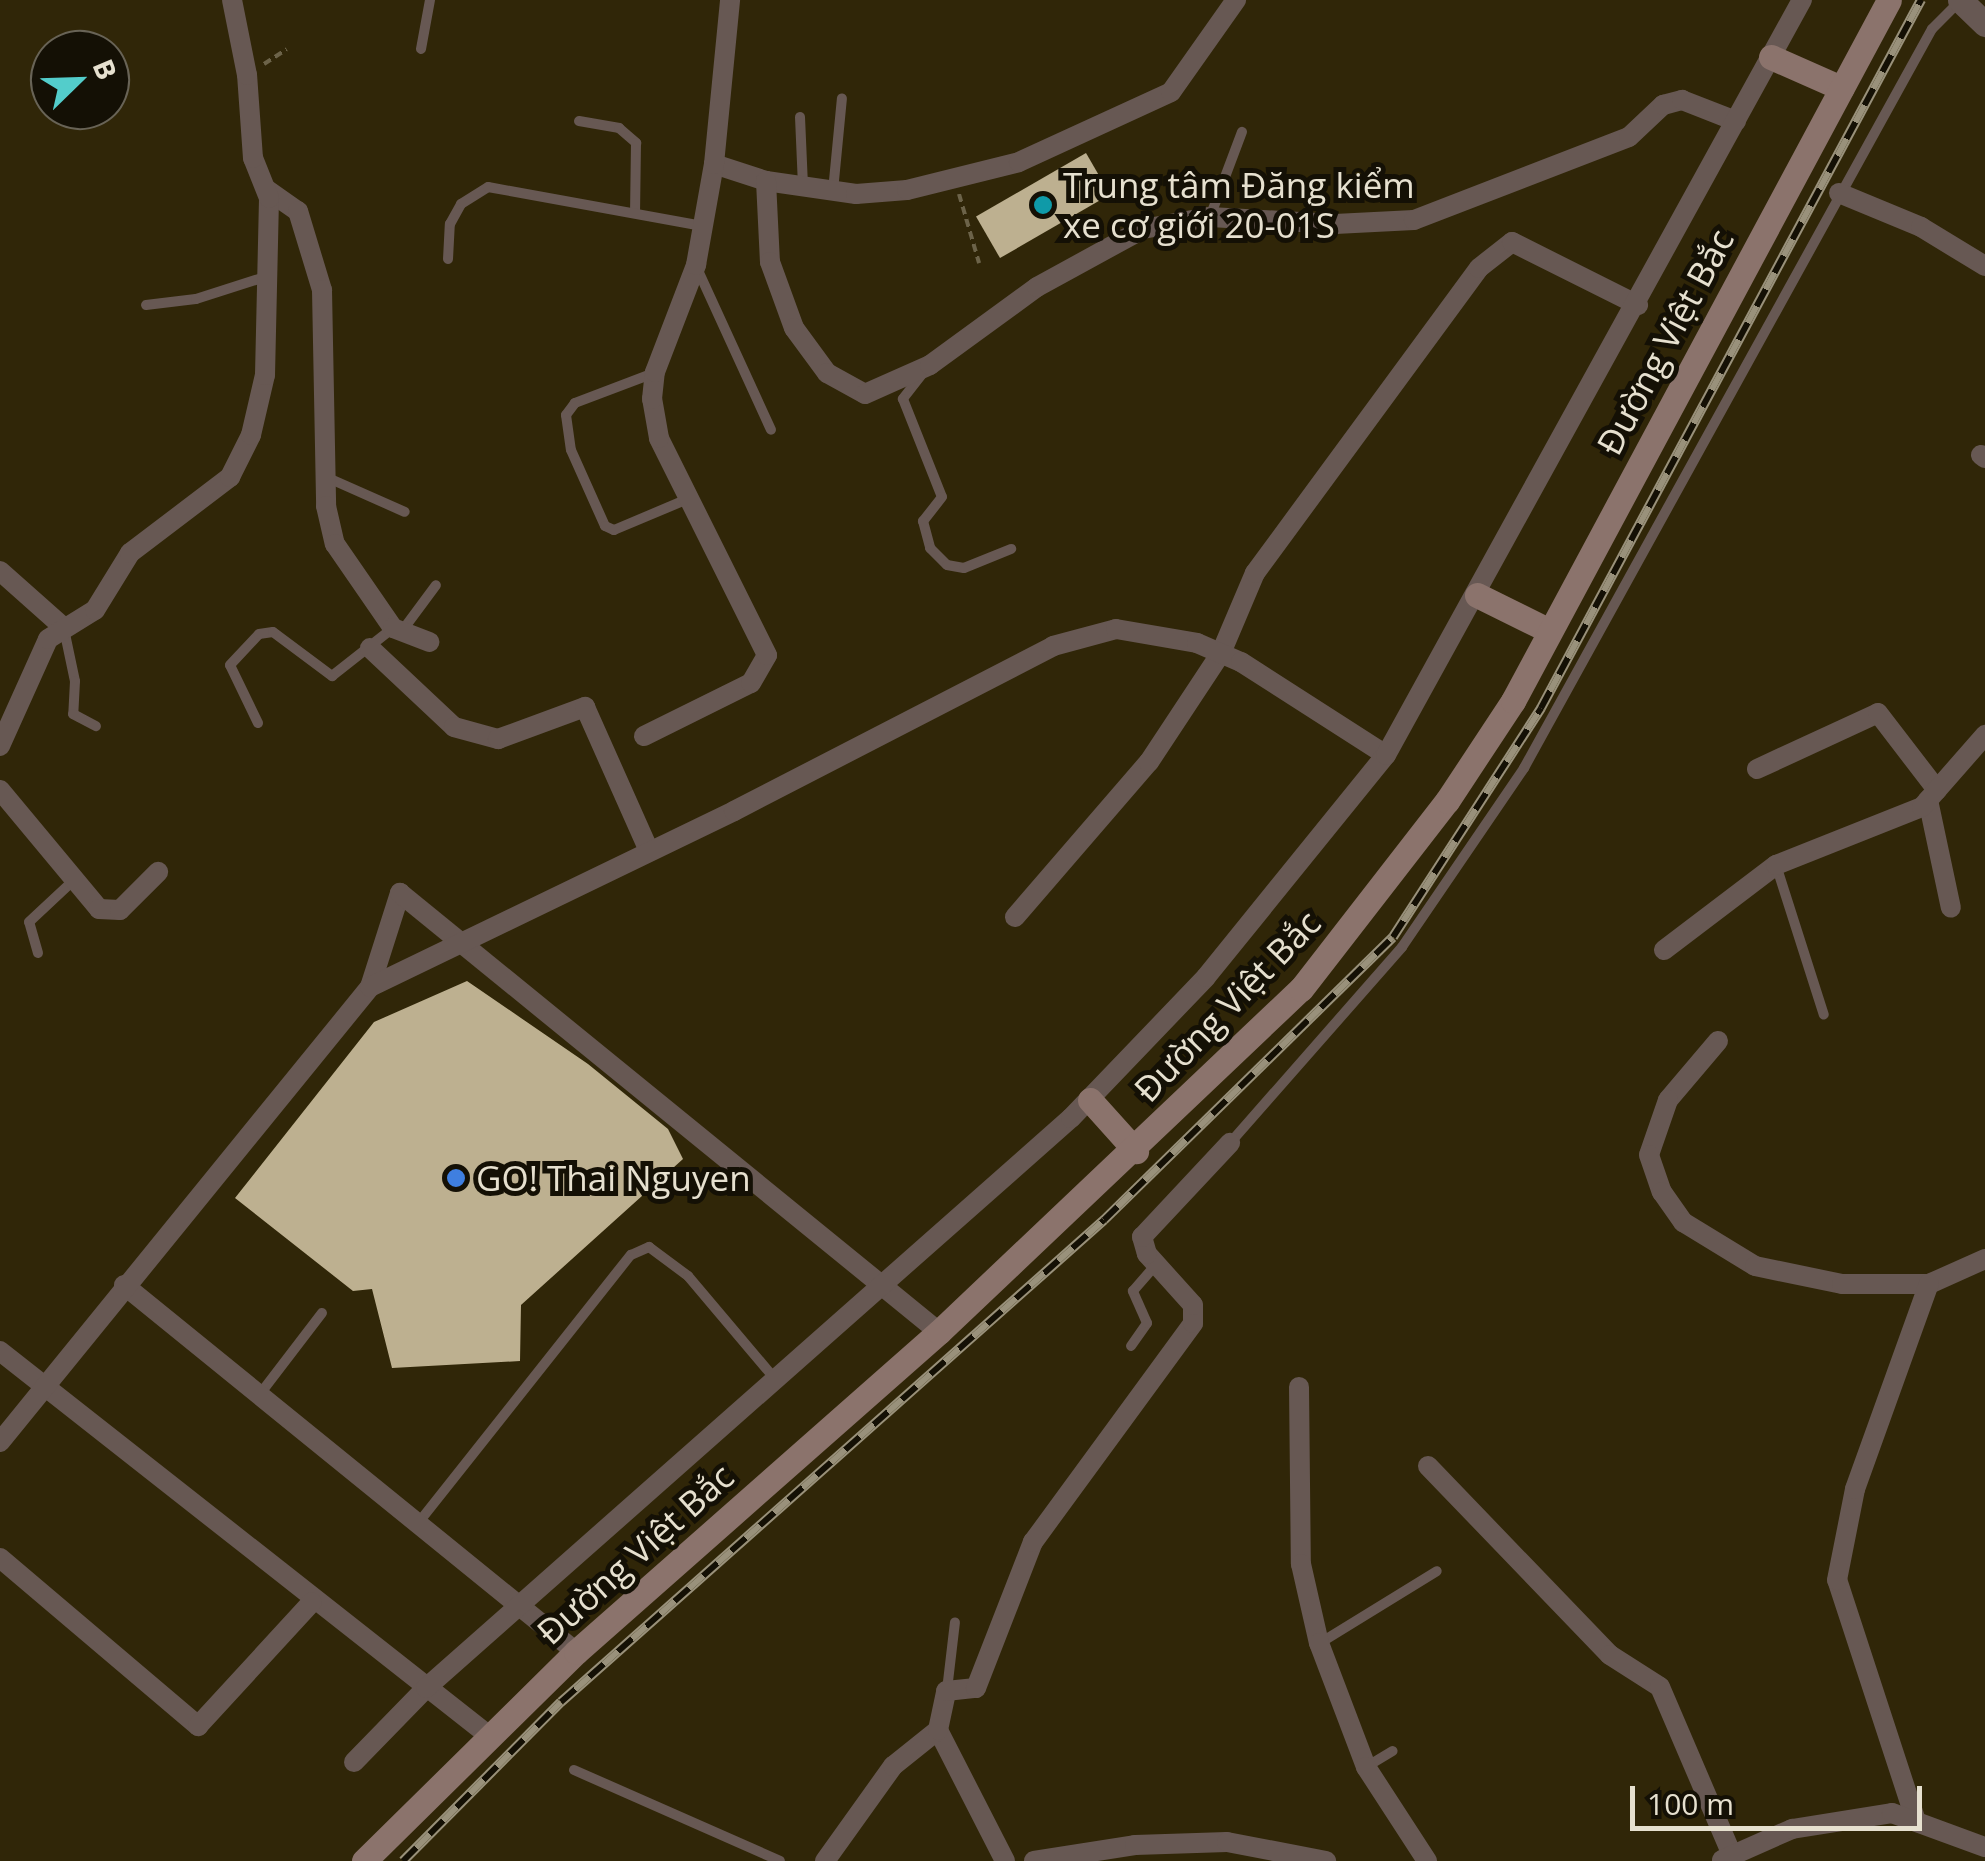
<!DOCTYPE html>
<html>
<head>
<meta charset="utf-8">
<style>
	body { margin:0 }
	#map { position:relative; width:1985px; height:1861px; overflow:hidden; background:#302608; font-family:"Open Sans",sans-serif }
	div>[style] { position:absolute }
	[style*='--x'] { left:calc(var(--x)*1px); top:calc(var(--y)*1px); width:calc(var(--w)*1px); rotate:calc(var(--a)*1deg) }
	.building>* { inset:0; background:#bdb090; transform-origin:0 0 }
	.path>* { height:4px; margin-top:-2px; transform-origin:0; background:repeating-linear-gradient(90deg,#6c6349 0 8px,transparent 0 13px) }
	.service>* { height:10px; margin:-5px; padding:0 5px; transform-origin:5px; border-radius:5px; background:#675853 }
	.minor>* { height:20px; margin:-10px; padding:0 10px; transform-origin:10px; border-radius:10px; background:#675853 }
	.tertiary>* { height:25px; margin:-12.5px; padding:0 12.5px; transform-origin:12.5px; border-radius:12.5px; background:#675853 }
	.secondary>* { height:25px; margin:-12.5px; padding:0 12.5px; transform-origin:12.5px; border-radius:12.5px; background:#8b736c }
	.rail>* { height:10px; margin-top:-5px; transform-origin:0; background:repeating-linear-gradient(90deg,#141005 0 19px,#99917b 0 38px); box-sizing:border-box; border-block:2px solid #99917b }
	.dots>* { width:28px; height:28px; translate:-50% -50%; box-sizing:border-box; border:5px solid #141005; border-radius:50% }
	span { translate:-50% -50%; white-space:nowrap; text-align:center; line-height:1.15; -webkit-text-stroke:10px #141005; paint-order:stroke }
	.poi-label { font-size:35px; color:#e6e0cf }
	.left { translate:0 -50%; text-align:left }
	.street-label { font-size:35px; color:#e6e0cf }
	.north { position:absolute; left:30px; top:30px; width:100px; height:100px; box-sizing:border-box; background:#141005; border:2px solid #686356; border-radius:50%; rotate:67deg; font-size:28px; font-weight:700; line-height:40px; text-align:center; color:#e6e0cf }
	.north::after { content:''; display:block; margin:auto; width:35px; height:45px; background:#53cdcb; clip-path:polygon(50% 0,100% 100%,50% 72%,0 100%) }
	.scale { position:absolute; left:1630px; top:1786px; width:292px; height:45px; box-sizing:border-box; border:5px solid #e6e0cf; border-top:0; padding-left:12px; font-size:30px; line-height:35px; white-space:nowrap; color:#e6e0cf; -webkit-text-stroke:8px #141005; paint-order:stroke }
</style>
</head>
<body>
<div id="map">
	<div class="building">
		<div style="left:1086px;top:153px;width:48px;height:127px;rotate:60deg"></div>
		<div style="clip-path:polygon(467px 981px,588px 1064px,668px 1129px,683px 1159px,521px 1305px,520px 1361px,392px 1368px,372px 1289px,353px 1291px,235px 1198px,374px 1022px)"></div>
	</div>
	<div class="path">
		<div style="--x:264;--y:64;--w:27;--a:-33"></div>
		<div style="--x:959;--y:194;--w:72;--a:73.8"></div>
	</div>
	<div class="service">
		<div style="--x:421;--y:49;--w:50;--a:-79.6"></div>
		<div style="--x:800;--y:117;--w:69;--a:87.5"></div>
		<div style="--x:579;--y:121;--w:41;--a:9.9"></div>
		<div style="--x:619;--y:128;--w:23;--a:41"></div>
		<div style="--x:636;--y:143;--w:70;--a:90.8"></div>
		<div style="--x:833;--y:191;--w:93;--a:-84.5"></div>
		<div style="--x:1210;--y:217;--w:91;--a:-69.4"></div>
		<div style="--x:448;--y:259;--w:35;--a:-87"></div>
		<div style="--x:450;--y:224;--w:23;--a:-61"></div>
		<div style="--x:461;--y:204;--w:32;--a:-32"></div>
		<div style="--x:488;--y:187;--w:218;--a:10.3"></div>
		<div style="--x:696;--y:266;--w:180;--a:65.4"></div>
		<div style="--x:146;--y:305;--w:50;--a:-6.8"></div>
		<div style="--x:196;--y:299;--w:76;--a:-17.7"></div>
		<div style="--x:654;--y:373;--w:85;--a:159.2"></div>
		<div style="--x:575;--y:403;--w:15;--a:127"></div>
		<div style="--x:566;--y:415;--w:35;--a:82"></div>
		<div style="--x:571;--y:450;--w:83;--a:65.9"></div>
		<div style="--x:605;--y:526;--w:10;--a:24"></div>
		<div style="--x:614;--y:530;--w:82;--a:-22.8"></div>
		<div style="--x:923;--y:373;--w:33;--a:128"></div>
		<div style="--x:903;--y:399;--w:105;--a:68.3"></div>
		<div style="--x:942;--y:497;--w:31;--a:128"></div>
		<div style="--x:923;--y:521;--w:28;--a:75"></div>
		<div style="--x:930;--y:548;--w:24;--a:45"></div>
		<div style="--x:947;--y:565;--w:17;--a:10"></div>
		<div style="--x:964;--y:568;--w:51;--a:-22"></div>
		<div style="--x:326;--y:477;--w:86;--a:23.9"></div>
		<div style="--x:64;--y:629;--w:53;--a:78.1"></div>
		<div style="--x:75;--y:681;--w:33;--a:93"></div>
		<div style="--x:73;--y:714;--w:26;--a:28"></div>
		<div style="--x:402;--y:631;--w:57;--a:-53.5"></div>
		<div style="--x:258;--y:723;--w:64;--a:-115.8"></div>
		<div style="--x:230;--y:665;--w:42;--a:-46.9"></div>
		<div style="--x:259;--y:634;--w:14;--a:-8"></div>
		<div style="--x:273;--y:632;--w:74;--a:36.7"></div>
		<div style="--x:332;--y:676;--w:78;--a:-38.2"></div>
		<div style="--x:1776;--y:865;--w:157;--a:72.3"></div>
		<div style="--x:38;--y:953;--w:32;--a:-106"></div>
		<div style="--x:29;--y:922;--w:62;--a:-43"></div>
		<div style="--x:1230;--y:1143;--w:261;--a:-48.7"></div>
		<div style="--x:1402;--y:947;--w:217;--a:-55.7"></div>
		<div style="--x:1524;--y:768;--w:844;--a:-61.1"></div>
		<div style="--x:1932;--y:29;--w:37;--a:-45"></div>
		<div style="--x:1131;--y:1346;--w:28;--a:-55"></div>
		<div style="--x:1147;--y:1323;--w:35;--a:-114"></div>
		<div style="--x:1133;--y:1291;--w:35;--a:-49"></div>
		<div style="--x:260;--y:1394;--w:102;--a:-52.6"></div>
		<div style="--x:419;--y:1522;--w:341;--a:-51.6"></div>
		<div style="--x:631;--y:1255;--w:20;--a:-24"></div>
		<div style="--x:649;--y:1247;--w:49;--a:36.6"></div>
		<div style="--x:688;--y:1276;--w:135;--a:49.8"></div>
		<div style="--x:1320;--y:1643;--w:137;--a:-31.6"></div>
		<div style="--x:947;--y:1690;--w:68;--a:-83.3"></div>
		<div style="--x:1366;--y:1767;--w:31;--a:-31"></div>
		<div style="--x:574;--y:1770;--w:225;--a:23.8"></div>
	</div>
	<div class="minor">
		<div style="--x:714;--y:164;--w:55;--a:18.1"></div>
		<div style="--x:766;--y:181;--w:91;--a:8.2"></div>
		<div style="--x:856;--y:194;--w:51;--a:-4.5"></div>
		<div style="--x:907;--y:190;--w:115;--a:-14"></div>
		<div style="--x:1019;--y:162;--w:167;--a:-24.7"></div>
		<div style="--x:1171;--y:92;--w:113;--a:-54.8"></div>
		<div style="--x:766;--y:181;--w:81;--a:87.2"></div>
		<div style="--x:770;--y:262;--w:70;--a:70"></div>
		<div style="--x:794;--y:328;--w:56;--a:53.7"></div>
		<div style="--x:827;--y:373;--w:43;--a:28.9"></div>
		<div style="--x:865;--y:394;--w:71;--a:-24"></div>
		<div style="--x:930;--y:365;--w:132;--a:-36.1"></div>
		<div style="--x:1037;--y:287;--w:121;--a:-28.7"></div>
		<div style="--x:1143;--y:229;--w:68;--a:-10.2"></div>
		<div style="--x:1210;--y:217;--w:125;--a:3.2"></div>
		<div style="--x:1335;--y:224;--w:79;--a:-2.9"></div>
		<div style="--x:1414;--y:220;--w:230;--a:-21.1"></div>
		<div style="--x:1629;--y:137;--w:47;--a:-43.3"></div>
		<div style="--x:1663;--y:105;--w:20;--a:-15"></div>
		<div style="--x:1682;--y:100;--w:58;--a:21.3"></div>
		<div style="--x:266;--y:189;--w:39;--a:35"></div>
		<div style="--x:298;--y:211;--w:83;--a:73.1"></div>
		<div style="--x:322;--y:290;--w:216;--a:88.9"></div>
		<div style="--x:326;--y:506;--w:39;--a:77"></div>
		<div style="--x:335;--y:544;--w:102;--a:55.4"></div>
		<div style="--x:393;--y:628;--w:39;--a:21"></div>
		<div style="--x:1839;--y:193;--w:89;--a:22.5"></div>
		<div style="--x:1921;--y:227;--w:75;--a:31.4"></div>
		<div style="--x:1981;--y:455;--w:5;--a:37"></div>
		<div style="--x:0;--y:571;--w:84;--a:41.6"></div>
		<div style="--x:370;--y:648;--w:115;--a:43.2"></div>
		<div style="--x:454;--y:727;--w:46;--a:15.3"></div>
		<div style="--x:498;--y:739;--w:93;--a:-20.2"></div>
		<div style="--x:585;--y:707;--w:158;--a:66"></div>
		<div style="--x:644;--y:736;--w:119;--a:-26.4"></div>
		<div style="--x:751;--y:683;--w:32;--a:-60"></div>
		<div style="--x:767;--y:655;--w:242;--a:-116.5"></div>
		<div style="--x:659;--y:438;--w:40;--a:-100"></div>
		<div style="--x:652;--y:399;--w:27;--a:-84"></div>
		<div style="--x:655;--y:372;--w:115;--a:-69"></div>
		<div style="--x:696;--y:265;--w:103;--a:-79.9"></div>
		<div style="--x:714;--y:164;--w:165;--a:-84.4"></div>
		<div style="--x:0;--y:746;--w:117;--a:-65.8"></div>
		<div style="--x:48;--y:639;--w:55;--a:-31.7"></div>
		<div style="--x:95;--y:610;--w:67;--a:-58.4"></div>
		<div style="--x:130;--y:553;--w:126;--a:-37.2"></div>
		<div style="--x:230;--y:477;--w:47;--a:-63.4"></div>
		<div style="--x:251;--y:435;--w:62;--a:-76.9"></div>
		<div style="--x:265;--y:375;--w:177;--a:-88.7"></div>
		<div style="--x:269;--y:198;--w:43;--a:-111.8"></div>
		<div style="--x:253;--y:158;--w:83;--a:-94.1"></div>
		<div style="--x:247;--y:75;--w:76;--a:-101.3"></div>
		<div style="--x:1757;--y:769;--w:133;--a:-24.8"></div>
		<div style="--x:1878;--y:713;--w:97;--a:52.5"></div>
		<div style="--x:0;--y:790;--w:155;--a:50.2"></div>
		<div style="--x:99;--y:909;--w:21;--a:3"></div>
		<div style="--x:120;--y:910;--w:54;--a:-45"></div>
		<div style="--x:1928;--y:800;--w:110;--a:78"></div>
		<div style="--x:1015;--y:917;--w:205;--a:-49.2"></div>
		<div style="--x:1149;--y:762;--w:131;--a:-56.6"></div>
		<div style="--x:1221;--y:653;--w:87;--a:-67"></div>
		<div style="--x:1255;--y:573;--w:378;--a:-53.7"></div>
		<div style="--x:1479;--y:268;--w:42;--a:-38.2"></div>
		<div style="--x:1512;--y:242;--w:141;--a:26.6"></div>
		<div style="--x:1664;--y:950;--w:141;--a:-37.2"></div>
		<div style="--x:1776;--y:865;--w:157;--a:-21.7"></div>
		<div style="--x:1922;--y:807;--w:96;--a:-48.8"></div>
		<div style="--x:370;--y:987;--w:99;--a:-72.3"></div>
		<div style="--x:400;--y:893;--w:695;--a:39.16"></div>
		<div style="--x:1718;--y:1041;--w:77;--a:130.3"></div>
		<div style="--x:1668;--y:1100;--w:58;--a:109.1"></div>
		<div style="--x:1649;--y:1155;--w:39;--a:71"></div>
		<div style="--x:1662;--y:1192;--w:37;--a:55"></div>
		<div style="--x:1683;--y:1222;--w:84;--a:31.4"></div>
		<div style="--x:1755;--y:1266;--w:89;--a:11.7"></div>
		<div style="--x:1842;--y:1284;--w:87;--a:0"></div>
		<div style="--x:1929;--y:1284;--w:61;--a:-24.1"></div>
		<div style="--x:124;--y:1285;--w:582;--a:39.07"></div>
		<div style="--x:0;--y:1351;--w:626;--a:38.19"></div>
		<div style="--x:1299;--y:1387;--w:177;--a:89.4"></div>
		<div style="--x:1301;--y:1564;--w:81;--a:77.2"></div>
		<div style="--x:1319;--y:1643;--w:133;--a:69.2"></div>
		<div style="--x:1366;--y:1767;--w:112;--a:57"></div>
		<div style="--x:0;--y:1442;--w:586;--a:-50.88"></div>
		<div style="--x:370;--y:987;--w:404;--a:-25.8"></div>
		<div style="--x:734;--y:811;--w:359;--a:-27.3"></div>
		<div style="--x:1053;--y:646;--w:65;--a:-15.1"></div>
		<div style="--x:1116;--y:629;--w:82;--a:9.8"></div>
		<div style="--x:1197;--y:643;--w:48;--a:23.4"></div>
		<div style="--x:1241;--y:662;--w:172;--a:32.7"></div>
		<div style="--x:1428;--y:1466;--w:262;--a:46.1"></div>
		<div style="--x:1610;--y:1655;--w:59;--a:32.6"></div>
		<div style="--x:1660;--y:1687;--w:181;--a:66.8"></div>
		<div style="--x:0;--y:1558;--w:260;--a:40.3"></div>
		<div style="--x:198;--y:1726;--w:168;--a:-47.4"></div>
		<div style="--x:938;--y:1730;--w:147;--a:62.9"></div>
		<div style="--x:354;--y:1762;--w:103;--a:-45.8"></div>
		<div style="--x:426;--y:1688;--w:861;--a:-41.47"></div>
		<div style="--x:1071;--y:1118;--w:195;--a:-46.2"></div>
		<div style="--x:1206;--y:977;--w:286;--a:-51"></div>
		<div style="--x:1386;--y:755;--w:862;--a:-61.15"></div>
		<div style="--x:1915;--y:1818;--w:250;--a:-108.1"></div>
		<div style="--x:1837;--y:1580;--w:93;--a:-78.8"></div>
		<div style="--x:1855;--y:1489;--w:218;--a:-70.2"></div>
		<div style="--x:1722;--y:1860;--w:77;--a:-23.9"></div>
		<div style="--x:1792;--y:1829;--w:101;--a:-9.1"></div>
		<div style="--x:1892;--y:1813;--w:99;--a:20.1"></div>
		<div style="--x:825;--y:1861;--w:117;--a:-54.4"></div>
		<div style="--x:893;--y:1766;--w:58;--a:-38.7"></div>
		<div style="--x:938;--y:1730;--w:40;--a:-78"></div>
		<div style="--x:946;--y:1691;--w:30;--a:-6"></div>
		<div style="--x:976;--y:1688;--w:157;--a:-68.7"></div>
		<div style="--x:1033;--y:1542;--w:271;--a:-53.8"></div>
		<div style="--x:1193;--y:1323;--w:18;--a:-90"></div>
		<div style="--x:1193;--y:1305;--w:69;--a:-132"></div>
		<div style="--x:1147;--y:1254;--w:18;--a:-106"></div>
		<div style="--x:1142;--y:1237;--w:129;--a:-46.9"></div>
		<div style="--x:1034;--y:1861;--w:102;--a:-9"></div>
		<div style="--x:1135;--y:1845;--w:92;--a:-1.9"></div>
		<div style="--x:1227;--y:1842;--w:101;--a:10.9"></div>
	</div>
	<div class="tertiary">
		<div style="--x:1960;--y:0;--w:35;--a:44"></div>
	</div>
	<div class="secondary">
		<div style="--x:1771;--y:57;--w:77;--a:23.9"></div>
		<div style="--x:1477;--y:595;--w:81;--a:26.3"></div>
		<div style="--x:1090;--y:1100;--w:69;--a:48"></div>
		<div style="--x:364;--y:1861;--w:298;--a:-44.6"></div>
		<div style="--x:576;--y:1652;--w:484;--a:-41.4"></div>
		<div style="--x:939;--y:1332;--w:499;--a:-43.5"></div>
		<div style="--x:1301;--y:989;--w:238;--a:-52.2"></div>
		<div style="--x:1447;--y:801;--w:120;--a:-56.6"></div>
		<div style="--x:1513;--y:701;--w:795;--a:-61.79"></div>
	</div>
	<div class="rail">
		<div style="--x:403;--y:1861;--w:224;--a:-45.2"></div>
		<div style="--x:561;--y:1702;--w:726;--a:-41.59"></div>
		<div style="--x:1104;--y:1220;--w:404;--a:-44.4"></div>
		<div style="--x:1393;--y:937;--w:273;--a:-57.1"></div>
		<div style="--x:1541;--y:708;--w:804;--a:-61.78"></div>
	</div>
	<div class="dots">
		<div style="left:1043px;top:205px;background:#0f9aa8"></div>
		<div style="left:456px;top:1178px;background:#3f7fe0"></div>
	</div>
	<div class="poi-label">
		<span class="left" style="left:1063px;top:205px">Trung tâm Đăng kiểm<br>xe cơ giới 20-01S</span>
		<span class="left" style="left:476px;top:1178px">GO! Thai Nguyen</span>
	</div>
	<div class="street-label">
		<span style="left:1665px;top:342px;rotate:-62deg">Đường Việt Bắc</span>
		<span style="left:1227px;top:1006px;rotate:-46deg">Đường Việt Bắc</span>
		<span style="left:635px;top:1554px;rotate:-42deg">Đường Việt Bắc</span>
	</div>
	<div class="north">B</div>
	<div class="scale">100 m</div>
</div>
</body>
</html>
